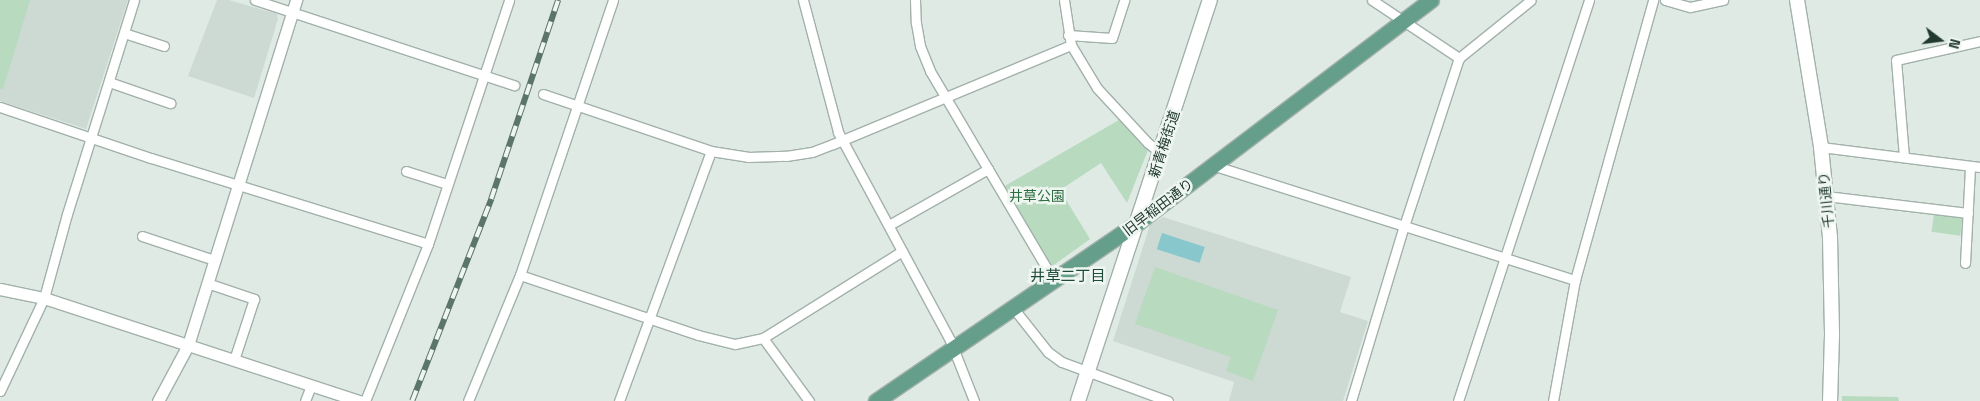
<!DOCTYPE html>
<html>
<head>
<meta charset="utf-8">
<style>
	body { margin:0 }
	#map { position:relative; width:1980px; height:401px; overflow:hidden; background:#dfeae4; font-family:"Space Grotesk","Noto Sans JP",sans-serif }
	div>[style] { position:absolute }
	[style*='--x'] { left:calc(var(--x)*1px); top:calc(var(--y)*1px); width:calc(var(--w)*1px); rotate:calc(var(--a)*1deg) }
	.built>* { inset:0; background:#cdd9d3 }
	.green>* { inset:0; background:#b8dabf; transform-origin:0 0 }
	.water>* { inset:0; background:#88c8cd; transform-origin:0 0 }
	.roads { filter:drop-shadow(1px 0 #a2b1aa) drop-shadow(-1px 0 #a2b1aa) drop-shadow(0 1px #a2b1aa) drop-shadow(0 -1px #a2b1aa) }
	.minor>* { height:9px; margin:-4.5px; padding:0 4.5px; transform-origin:4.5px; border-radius:4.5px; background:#fff }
	.tertiary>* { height:11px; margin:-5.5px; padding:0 5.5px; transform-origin:5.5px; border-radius:5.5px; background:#fff }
	.secondary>* { height:14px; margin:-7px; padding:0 7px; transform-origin:7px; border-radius:7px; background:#fff }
	.primary>* { height:15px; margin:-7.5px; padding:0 7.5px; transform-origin:7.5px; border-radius:7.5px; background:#659e8b }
	.rail>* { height:5.5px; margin-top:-2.75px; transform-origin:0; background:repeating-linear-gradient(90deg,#eff6f2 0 11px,#5b756c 0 22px); box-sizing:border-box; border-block:1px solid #5b756c }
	span { translate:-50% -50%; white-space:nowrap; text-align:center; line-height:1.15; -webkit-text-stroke:5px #eff6f2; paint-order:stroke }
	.street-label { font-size:14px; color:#213930 }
	.park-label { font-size:14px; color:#2d6e41 }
	.neighbourhood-label { font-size:15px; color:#1e4a3c }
	.north { position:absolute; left:1915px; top:15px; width:50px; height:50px; -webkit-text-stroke:4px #eff6f2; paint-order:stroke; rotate:105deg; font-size:14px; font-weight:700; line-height:20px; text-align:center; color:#213930 }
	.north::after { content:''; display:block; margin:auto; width:18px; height:22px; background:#213930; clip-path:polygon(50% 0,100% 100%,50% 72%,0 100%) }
</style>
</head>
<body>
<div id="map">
	<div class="built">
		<div style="clip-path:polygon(0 0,128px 0,86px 129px,0 101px)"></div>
		<div style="clip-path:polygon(217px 0,229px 0,277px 14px,278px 19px,254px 98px,188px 76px)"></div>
		<div style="clip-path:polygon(1163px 217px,1351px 277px,1340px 312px,1368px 321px,1343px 401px,1229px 401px,1234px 382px,1113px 341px,1150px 225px)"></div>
	</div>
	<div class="green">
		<div style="clip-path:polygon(0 0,30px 0,3px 89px,0 89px)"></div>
		<div style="clip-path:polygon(1119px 120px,1148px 150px,1127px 203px,1101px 163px,1060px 190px,1090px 239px,1051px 267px,1003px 187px)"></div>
		<div style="left:1934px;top:214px;width:29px;height:18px;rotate:8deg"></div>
		<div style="clip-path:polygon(1155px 267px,1278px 310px,1253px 381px,1226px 371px,1231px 357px,1135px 324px)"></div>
		<div style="clip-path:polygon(1842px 396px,1898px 397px,1899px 401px,1842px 401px)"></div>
	</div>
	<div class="water">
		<div style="left:1162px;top:233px;width:45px;height:17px;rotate:18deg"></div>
	</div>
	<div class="roads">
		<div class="minor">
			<div style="--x:255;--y:0;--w:273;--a:18.2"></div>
			<div style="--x:803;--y:0;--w:137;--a:75.1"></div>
			<div style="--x:838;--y:132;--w:236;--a:61.7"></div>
			<div style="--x:950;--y:340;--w:66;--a:68.5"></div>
			<div style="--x:915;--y:0;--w:23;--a:88"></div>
			<div style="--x:916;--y:23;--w:23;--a:80"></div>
			<div style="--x:920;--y:46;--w:27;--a:68"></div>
			<div style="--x:930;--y:71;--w:244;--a:59.4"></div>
			<div style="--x:1064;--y:0;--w:46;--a:81.2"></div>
			<div style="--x:1071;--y:45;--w:50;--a:58.8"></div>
			<div style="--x:1097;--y:88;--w:75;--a:47.2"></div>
			<div style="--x:1148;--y:143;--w:16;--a:38"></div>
			<div style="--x:1372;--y:0;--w:105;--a:33.7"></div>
			<div style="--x:1665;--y:0;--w:26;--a:16"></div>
			<div style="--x:1690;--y:7;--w:34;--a:-12"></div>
			<div style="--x:124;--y:33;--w:42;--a:18"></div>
			<div style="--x:1068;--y:35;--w:44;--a:3.9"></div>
			<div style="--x:1112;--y:38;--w:40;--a:-72"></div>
			<div style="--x:109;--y:82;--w:65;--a:19"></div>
			<div style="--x:543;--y:94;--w:177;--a:18.7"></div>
			<div style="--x:711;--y:151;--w:37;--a:9"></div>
			<div style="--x:748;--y:157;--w:38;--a:-2"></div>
			<div style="--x:786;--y:156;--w:26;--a:-9"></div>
			<div style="--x:812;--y:152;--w:22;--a:-21"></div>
			<div style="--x:833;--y:144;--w:258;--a:-22.6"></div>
			<div style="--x:0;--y:107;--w:159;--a:18.7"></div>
			<div style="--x:151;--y:158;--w:290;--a:17.2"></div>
			<div style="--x:1821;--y:147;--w:160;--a:7.2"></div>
			<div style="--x:1904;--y:157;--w:97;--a:-94.7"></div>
			<div style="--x:1896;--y:60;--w:86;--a:-12.7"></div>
			<div style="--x:1212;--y:165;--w:381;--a:17.6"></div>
			<div style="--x:406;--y:171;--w:43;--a:17.6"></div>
			<div style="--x:1826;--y:196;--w:143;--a:6.8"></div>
			<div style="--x:889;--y:225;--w:114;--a:-29.5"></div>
			<div style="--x:142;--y:236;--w:76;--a:18.4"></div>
			<div style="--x:1965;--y:263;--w:97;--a:-87"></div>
			<div style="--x:520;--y:275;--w:188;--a:18.6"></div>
			<div style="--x:698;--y:335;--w:38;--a:14"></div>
			<div style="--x:735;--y:344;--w:29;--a:-12"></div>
			<div style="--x:763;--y:338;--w:164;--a:-32"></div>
			<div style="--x:207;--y:283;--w:50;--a:18.8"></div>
			<div style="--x:254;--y:299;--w:64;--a:108.2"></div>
			<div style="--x:1014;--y:309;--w:55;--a:51.7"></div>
			<div style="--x:1048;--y:352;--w:17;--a:36"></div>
			<div style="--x:1062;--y:362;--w:113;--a:20.2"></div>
			<div style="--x:763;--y:338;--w:78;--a:53.9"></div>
			<div style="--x:0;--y:391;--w:103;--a:-64.7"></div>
			<div style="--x:44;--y:298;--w:87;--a:-74.7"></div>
			<div style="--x:67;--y:214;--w:224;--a:-72.6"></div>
			<div style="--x:305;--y:401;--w:17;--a:-69"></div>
			<div style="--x:365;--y:401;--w:169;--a:-68.1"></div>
			<div style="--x:428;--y:244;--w:257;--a:-71.6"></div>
			<div style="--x:468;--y:401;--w:136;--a:-67.6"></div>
			<div style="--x:520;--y:275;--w:290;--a:-71.3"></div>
			<div style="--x:619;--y:401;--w:266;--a:-69.8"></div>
			<div style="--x:1351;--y:401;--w:183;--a:-73.2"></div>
			<div style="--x:1404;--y:226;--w:177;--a:-71.9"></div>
			<div style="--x:1459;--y:58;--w:92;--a:-38.9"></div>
			<div style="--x:1458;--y:401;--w:422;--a:-71.9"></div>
			<div style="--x:1553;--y:401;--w:123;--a:-79.7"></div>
			<div style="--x:1575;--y:280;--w:291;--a:-74.4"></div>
		</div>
		<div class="tertiary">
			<div style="--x:0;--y:289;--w:45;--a:11.6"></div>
			<div style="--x:44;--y:298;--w:332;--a:18.1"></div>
			<div style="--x:158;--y:401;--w:64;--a:-61.8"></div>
			<div style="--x:188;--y:345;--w:362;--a:-72.6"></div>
		</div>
		<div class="secondary">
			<div style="--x:1797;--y:0;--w:149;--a:80.7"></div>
			<div style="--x:1821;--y:147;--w:90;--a:84.3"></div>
			<div style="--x:1830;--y:237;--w:98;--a:88.8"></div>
			<div style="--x:1832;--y:335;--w:66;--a:91.7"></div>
			<div style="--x:1078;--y:401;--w:422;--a:-71.8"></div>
		</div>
		<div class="primary">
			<div style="--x:876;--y:401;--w:316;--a:-34.3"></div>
			<div style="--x:1137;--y:223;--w:369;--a:-37.2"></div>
		</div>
	</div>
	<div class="rail">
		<div style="--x:412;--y:401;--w:217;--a:-68.6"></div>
		<div style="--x:491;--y:199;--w:210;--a:-71.4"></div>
	</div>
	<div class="street-label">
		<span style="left:1164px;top:144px;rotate:-72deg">新青梅街道</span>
		<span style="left:1826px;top:200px;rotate:-96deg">千川通り</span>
		<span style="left:1158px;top:207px;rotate:-37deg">旧早稲田通り</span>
	</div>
	<div class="park-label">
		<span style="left:1037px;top:196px">井草公園</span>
	</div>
	<div class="neighbourhood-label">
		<span style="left:1068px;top:276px">井草二丁目</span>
	</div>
	<div class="north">N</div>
</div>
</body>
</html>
